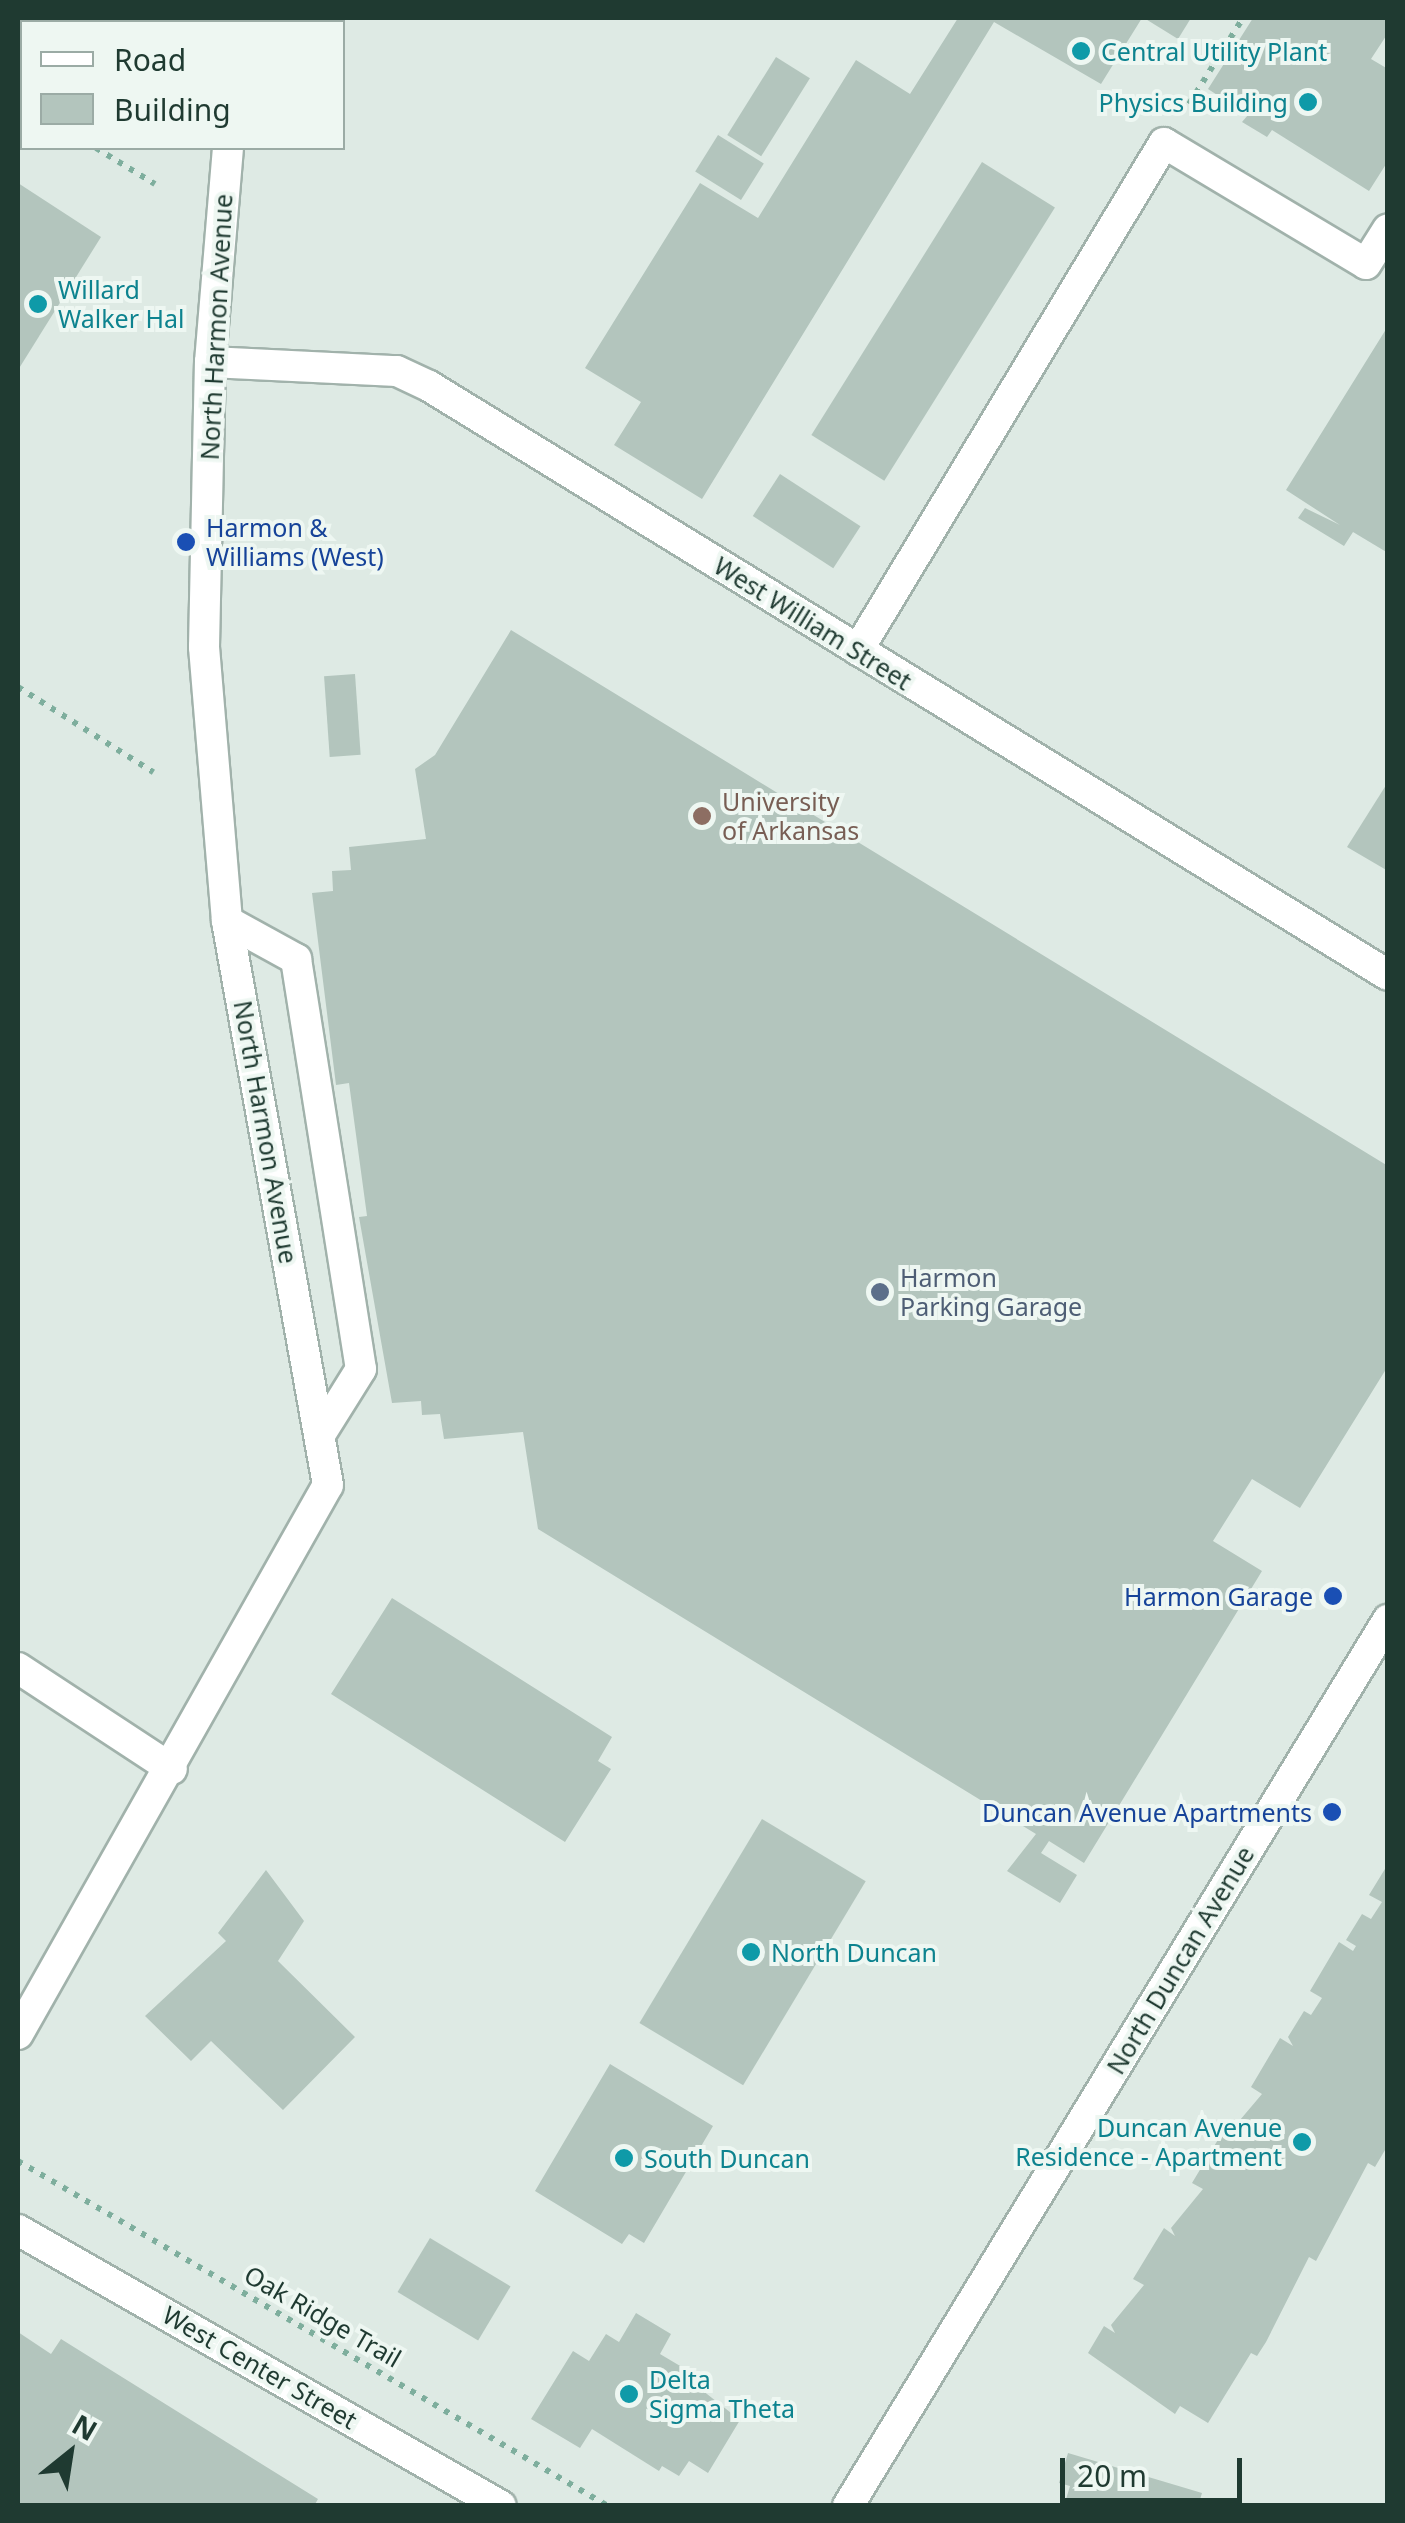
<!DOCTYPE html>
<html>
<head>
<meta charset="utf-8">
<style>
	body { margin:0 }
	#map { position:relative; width:1405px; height:2523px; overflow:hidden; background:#deeae4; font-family:"Noto Sans",sans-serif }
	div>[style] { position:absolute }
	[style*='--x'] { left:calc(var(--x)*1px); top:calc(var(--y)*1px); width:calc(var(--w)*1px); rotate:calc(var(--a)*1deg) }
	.building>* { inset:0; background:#b3c5bd; transform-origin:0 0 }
	.path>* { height:6px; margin-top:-3px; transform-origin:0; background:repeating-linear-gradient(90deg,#7eae9d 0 5px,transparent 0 13px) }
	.roads { filter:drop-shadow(2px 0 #a1b2ab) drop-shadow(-2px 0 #a1b2ab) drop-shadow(0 2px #a1b2ab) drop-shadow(0 -2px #a1b2ab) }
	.service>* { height:30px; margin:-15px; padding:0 15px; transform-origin:15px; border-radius:15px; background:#fff }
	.minor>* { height:30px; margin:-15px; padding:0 15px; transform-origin:15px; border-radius:15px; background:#fff }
	.tertiary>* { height:30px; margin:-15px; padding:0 15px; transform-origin:15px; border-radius:15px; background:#fff }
	.dots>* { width:28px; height:28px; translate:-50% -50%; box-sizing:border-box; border:5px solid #eef7f2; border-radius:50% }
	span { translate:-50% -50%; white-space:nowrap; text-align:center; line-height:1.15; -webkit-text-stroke:8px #eef7f2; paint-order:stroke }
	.culture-label { font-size:25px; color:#0d838f }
	.left { translate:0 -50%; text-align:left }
	.right { translate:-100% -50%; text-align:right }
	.street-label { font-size:25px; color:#1f3a31 }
	.transit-label { font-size:25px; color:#164399 }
	.education-label { font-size:25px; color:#785e54 }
	.service-label { font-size:25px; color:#4e5e75 }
	.frame { position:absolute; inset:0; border:20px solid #1f3a31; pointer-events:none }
	.legend { position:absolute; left:20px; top:20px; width:325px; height:130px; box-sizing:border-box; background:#eef7f2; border:2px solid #9baba5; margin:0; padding:12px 18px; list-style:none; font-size:30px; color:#1f3a31 }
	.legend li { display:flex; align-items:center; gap:20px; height:50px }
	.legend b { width:50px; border:2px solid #9baba5 }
	.north { position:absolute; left:20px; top:2403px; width:100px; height:100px; -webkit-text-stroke:8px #eef7f2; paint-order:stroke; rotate:30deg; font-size:28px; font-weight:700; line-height:40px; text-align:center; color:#1f3a31 }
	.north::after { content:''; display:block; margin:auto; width:35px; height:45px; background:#1f3a31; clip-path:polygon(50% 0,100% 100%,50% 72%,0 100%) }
	.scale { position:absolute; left:1060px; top:2458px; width:182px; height:45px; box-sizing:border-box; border:5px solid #1f3a31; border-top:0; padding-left:12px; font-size:30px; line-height:35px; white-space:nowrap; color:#1f3a31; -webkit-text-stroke:8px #eef7f2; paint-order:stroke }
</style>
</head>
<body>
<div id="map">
	<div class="building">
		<div style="clip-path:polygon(958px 18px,1142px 18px,1101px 84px,994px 22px,702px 499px,614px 445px,641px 402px,585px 368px,700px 183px,758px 218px,856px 60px,910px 94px)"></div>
		<div style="clip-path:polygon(1144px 18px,1191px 18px,1178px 39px)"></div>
		<div style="clip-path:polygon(1253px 18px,1388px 18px,1388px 33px,1371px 59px,1388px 69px,1388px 161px,1369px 191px,1272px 130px,1267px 137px,1242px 122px,1248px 115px,1208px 89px)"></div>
		<div style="left:776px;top:57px;width:40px;height:92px;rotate:32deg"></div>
		<div style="left:718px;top:135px;width:54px;height:43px;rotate:32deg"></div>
		<div style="left:982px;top:162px;width:86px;height:322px;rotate:32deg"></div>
		<div style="clip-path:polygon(18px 183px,101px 237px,18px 370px)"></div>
		<div style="clip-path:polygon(1388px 326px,1388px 553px,1353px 532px,1344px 546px,1298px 518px,1305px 508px,1340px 525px,1286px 490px)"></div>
		<div style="left:780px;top:474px;width:96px;height:50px;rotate:33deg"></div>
		<div style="clip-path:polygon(511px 630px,1388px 1166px,1388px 1366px,1300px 1508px,1252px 1479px,1213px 1541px,1262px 1571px,1084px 1863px,1049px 1841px,1041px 1853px,1077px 1875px,1060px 1903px,1007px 1871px,1036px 1834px,538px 1529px,523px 1432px,444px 1439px,440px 1414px,422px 1415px,421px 1401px,392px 1403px,359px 1217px,367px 1216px,349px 1083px,336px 1085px,312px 893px,333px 891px,332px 871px,351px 870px,349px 847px,426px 839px,415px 769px,435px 755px)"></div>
		<div style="left:355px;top:674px;width:81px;height:31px;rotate:86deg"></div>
		<div style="clip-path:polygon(1388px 782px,1388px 871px,1347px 847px)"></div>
		<div style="clip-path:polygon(392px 1598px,612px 1737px,598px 1761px,611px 1769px,565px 1842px,331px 1694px)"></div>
		<div style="left:762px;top:1819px;width:121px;height:238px;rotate:31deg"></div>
		<div style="clip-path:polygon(1388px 1864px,1388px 2145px,1375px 2167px,1368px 2163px,1316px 2261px,1309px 2257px,1266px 2342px,1257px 2356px,1251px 2353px,1208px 2423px,1180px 2406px,1175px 2414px,1088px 2353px,1104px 2326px,1115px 2333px,1111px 2325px,1144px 2285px,1133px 2279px,1164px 2228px,1175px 2236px,1171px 2228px,1203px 2189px,1192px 2183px,1222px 2133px,1236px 2138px,1229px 2133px,1262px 2094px,1251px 2087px,1280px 2038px,1293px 2046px,1288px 2037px,1304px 2011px,1311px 2015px,1322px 1998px,1310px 1991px,1339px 1942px,1353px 1951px,1356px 1946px,1346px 1940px,1362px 1914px,1371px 1919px,1382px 1902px,1369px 1895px)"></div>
		<div style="clip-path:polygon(266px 1870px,304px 1921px,278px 1961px,355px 2037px,283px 2110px,211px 2041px,191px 2061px,145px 2016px,226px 1941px,218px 1933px)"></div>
		<div style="clip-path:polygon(610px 2064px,713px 2126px,644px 2243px,629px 2234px,622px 2244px,535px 2191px)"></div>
		<div style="left:430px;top:2238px;width:94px;height:63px;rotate:31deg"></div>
		<div style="clip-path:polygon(636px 2313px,671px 2334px,660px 2354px,697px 2376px,693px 2383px,740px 2420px,708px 2473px,689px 2461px,679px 2476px,662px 2466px,659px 2471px,592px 2429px,580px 2448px,531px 2419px,573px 2351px,589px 2361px,606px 2334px,619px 2342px)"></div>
		<div style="clip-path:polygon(18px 2332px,51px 2354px,61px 2339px,318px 2499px,314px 2506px,18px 2506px)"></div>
		<div style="clip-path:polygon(1068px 2453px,1202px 2493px,1198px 2506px,1064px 2506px,1070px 2486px,1059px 2483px)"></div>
	</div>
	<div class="path">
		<div style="--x:18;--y:98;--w:5;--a:37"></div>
		<div style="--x:1189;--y:104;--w:102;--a:-57.9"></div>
		<div style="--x:96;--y:148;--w:69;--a:31.4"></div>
		<div style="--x:18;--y:687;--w:160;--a:32.2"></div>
		<div style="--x:18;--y:2161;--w:683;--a:30.32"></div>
	</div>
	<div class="roads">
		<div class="service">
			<div style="--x:858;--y:650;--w:592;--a:-58.89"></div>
			<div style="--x:1164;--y:143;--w:235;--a:30.9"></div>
			<div style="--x:1366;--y:264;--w:41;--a:-57.8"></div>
			<div style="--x:227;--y:921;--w:79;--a:28.8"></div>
			<div style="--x:296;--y:959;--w:415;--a:81"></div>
			<div style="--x:361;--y:1369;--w:75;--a:122"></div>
		</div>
		<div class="minor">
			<div style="--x:242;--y:22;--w:4;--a:-76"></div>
			<div style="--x:210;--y:362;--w:187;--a:2.8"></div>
			<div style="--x:397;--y:371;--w:35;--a:25"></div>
			<div style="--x:429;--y:386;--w:1125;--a:31.56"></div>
			<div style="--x:18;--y:1668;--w:184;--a:33.3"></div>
			<div style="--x:18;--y:2034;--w:630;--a:-60.55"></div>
			<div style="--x:328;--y:1485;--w:573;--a:-100.15"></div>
			<div style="--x:227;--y:921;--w:275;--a:-94.8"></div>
			<div style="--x:204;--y:647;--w:285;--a:-88.8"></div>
			<div style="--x:210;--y:362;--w:215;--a:-85.2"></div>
			<div style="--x:848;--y:2506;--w:1038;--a:-58.64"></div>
		</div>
		<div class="tertiary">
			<div style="--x:18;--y:2230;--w:556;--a:29.74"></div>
		</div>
	</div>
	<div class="dots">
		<div style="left:1081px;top:51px;background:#0f9aa8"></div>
		<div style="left:1308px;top:102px;background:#0f9aa8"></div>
		<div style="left:38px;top:304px;background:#0f9aa8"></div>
		<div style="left:186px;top:542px;background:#1a4fb4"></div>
		<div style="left:702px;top:816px;background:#8d6e63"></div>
		<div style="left:880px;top:1292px;background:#5c6f8a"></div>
		<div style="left:1333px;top:1596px;background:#1a4fb4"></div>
		<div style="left:1332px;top:1812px;background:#1a4fb4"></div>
		<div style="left:751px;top:1952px;background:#0f9aa8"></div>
		<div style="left:1302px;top:2142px;background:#0f9aa8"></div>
		<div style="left:624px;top:2158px;background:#0f9aa8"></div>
		<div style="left:629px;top:2394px;background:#0f9aa8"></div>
	</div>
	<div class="culture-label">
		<span class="left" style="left:1101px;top:51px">Central Utility Plant</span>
		<span class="right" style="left:1288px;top:102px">Physics Building</span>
		<span class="left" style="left:58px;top:304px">Willard<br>Walker Hal</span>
		<span class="left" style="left:771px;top:1952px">North Duncan</span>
		<span class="right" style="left:1282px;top:2142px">Duncan Avenue<br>Residence - Apartment</span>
		<span class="left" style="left:644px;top:2158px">South Duncan</span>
		<span class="left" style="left:649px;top:2394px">Delta<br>Sigma Theta</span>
	</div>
	<div class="street-label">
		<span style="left:216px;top:327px;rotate:-87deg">North Harmon Avenue</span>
		<span style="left:813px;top:623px;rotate:32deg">West William Street</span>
		<span style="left:266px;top:1132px;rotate:80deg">North Harmon Avenue</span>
		<span style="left:1180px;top:1960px;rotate:-59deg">North Duncan Avenue</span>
		<span style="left:323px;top:2316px;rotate:30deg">Oak Ridge Trail</span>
		<span style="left:260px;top:2367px;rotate:30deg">West Center Street</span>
	</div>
	<div class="transit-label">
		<span class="left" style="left:206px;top:542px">Harmon &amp;<br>Williams (West)</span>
		<span class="right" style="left:1313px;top:1596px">Harmon Garage</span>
		<span class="right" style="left:1312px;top:1812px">Duncan Avenue Apartments</span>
	</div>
	<div class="education-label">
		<span class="left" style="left:722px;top:816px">University<br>of Arkansas</span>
	</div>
	<div class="service-label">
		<span class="left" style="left:900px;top:1292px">Harmon<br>Parking Garage</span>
	</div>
	<div class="frame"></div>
	<ul class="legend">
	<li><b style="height:12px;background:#fff"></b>Road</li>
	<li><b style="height:28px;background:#b3c5bd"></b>Building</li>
	</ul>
	<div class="north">N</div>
	<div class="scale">20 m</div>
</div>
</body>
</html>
